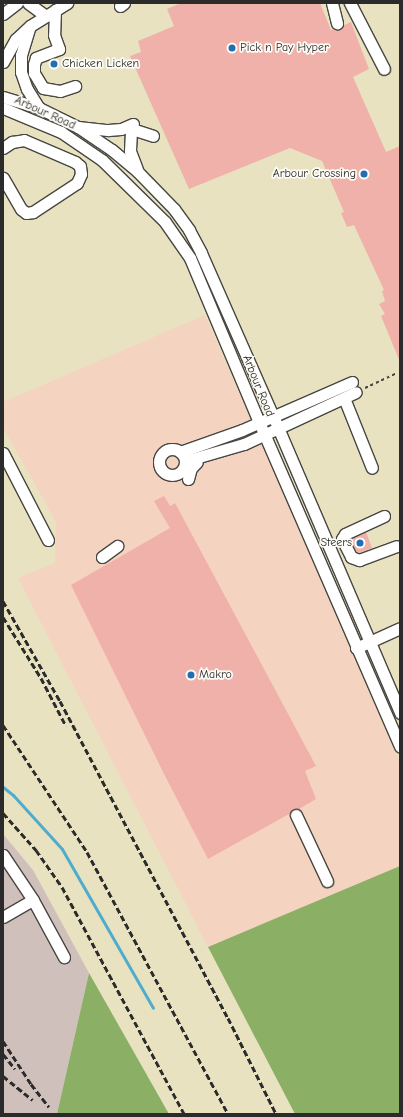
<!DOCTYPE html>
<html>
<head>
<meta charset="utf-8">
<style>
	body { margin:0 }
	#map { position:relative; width:403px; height:1117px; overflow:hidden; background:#e8e2c0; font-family:"Comic Neue",sans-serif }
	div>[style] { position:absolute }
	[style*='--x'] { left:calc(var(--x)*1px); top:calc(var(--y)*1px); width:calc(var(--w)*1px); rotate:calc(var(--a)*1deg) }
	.built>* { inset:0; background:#f4d3c0 }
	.industrial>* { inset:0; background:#d0c0bc }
	.forest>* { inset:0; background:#8bb065 }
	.stream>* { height:3px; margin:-1.5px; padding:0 1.5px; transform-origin:1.5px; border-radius:1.5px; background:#4faccd }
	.building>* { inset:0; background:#f1b1ab }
	.path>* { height:2px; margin-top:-1px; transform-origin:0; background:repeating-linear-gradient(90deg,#474641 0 3px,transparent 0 6px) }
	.roads { filter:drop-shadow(1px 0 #474641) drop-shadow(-1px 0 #474641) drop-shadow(0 1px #474641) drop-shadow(0 -1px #474641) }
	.minor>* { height:11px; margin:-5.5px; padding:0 5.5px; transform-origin:5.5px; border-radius:5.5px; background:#fff }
	.minor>.ring { margin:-5.5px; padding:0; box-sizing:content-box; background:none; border:11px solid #fff; border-radius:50% }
	.rail>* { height:3px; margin-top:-1.5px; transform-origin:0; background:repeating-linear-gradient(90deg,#2b2b2b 0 6px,transparent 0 9px) }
	.dots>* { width:11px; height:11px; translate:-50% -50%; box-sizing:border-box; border:2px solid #fdfcf7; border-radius:50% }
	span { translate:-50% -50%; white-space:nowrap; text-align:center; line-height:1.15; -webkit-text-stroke:3.5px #fdfcf7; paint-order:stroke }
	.poi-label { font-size:12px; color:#2b2b2b }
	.left { translate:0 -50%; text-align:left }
	.right { translate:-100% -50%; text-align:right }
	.street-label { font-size:12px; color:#2b2b2b }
	.frame { position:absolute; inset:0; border:4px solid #2b2b2b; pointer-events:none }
</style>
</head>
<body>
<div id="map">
	<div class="built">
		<div style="clip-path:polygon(205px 315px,400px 762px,400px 866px,208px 947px,18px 578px,55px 563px,56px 522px,3px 427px,3px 402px)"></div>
	</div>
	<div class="industrial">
		<div style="clip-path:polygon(3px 834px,33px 870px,89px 973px,57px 1114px,3px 1114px)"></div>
	</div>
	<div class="forest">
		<div style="clip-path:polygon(400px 866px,400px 1114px,295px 1114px,208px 947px)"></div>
		<div style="clip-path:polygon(89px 973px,169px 1114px,57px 1114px)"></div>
	</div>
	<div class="stream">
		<div style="--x:3;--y:787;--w:13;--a:39"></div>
		<div style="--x:13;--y:795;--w:73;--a:47.8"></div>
		<div style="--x:62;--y:849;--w:183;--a:60.2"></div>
	</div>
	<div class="building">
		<div style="clip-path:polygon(181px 3px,320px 3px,331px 30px,339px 30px,344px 25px,351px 22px,369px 69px,353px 77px,386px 152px,400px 146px,400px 362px,381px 316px,385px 314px,379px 304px,385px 301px,382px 291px,384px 290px,354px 225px,347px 227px,341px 213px,344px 212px,322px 161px,290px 148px,189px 189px,130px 56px,141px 52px,138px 41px,174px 26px,167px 9px)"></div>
		<div style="clip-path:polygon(164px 496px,170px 506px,175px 503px,316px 766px,305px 771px,316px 799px,299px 809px,293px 809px,289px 814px,208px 859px,164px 774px,71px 585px,170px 528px,154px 501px)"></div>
		<div style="clip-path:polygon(366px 532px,372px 548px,359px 553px,356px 551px,350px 539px)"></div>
	</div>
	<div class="path">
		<div style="--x:365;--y:388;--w:35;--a:-25"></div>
	</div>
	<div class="roads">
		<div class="minor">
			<div style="--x:28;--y:3;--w:22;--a:36"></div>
			<div style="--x:332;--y:3;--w:21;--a:76"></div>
			<div style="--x:350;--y:3;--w:74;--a:62.7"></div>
			<div style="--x:120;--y:6;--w:5;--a:-37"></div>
			<div style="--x:55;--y:10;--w:25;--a:92"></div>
			<div style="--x:54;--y:35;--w:15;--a:70"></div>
			<div style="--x:59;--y:49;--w:25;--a:159"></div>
			<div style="--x:36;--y:58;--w:6;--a:108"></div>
			<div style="--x:34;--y:64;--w:9;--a:90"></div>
			<div style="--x:34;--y:73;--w:17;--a:59"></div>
			<div style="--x:43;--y:88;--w:17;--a:10"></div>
			<div style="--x:60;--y:91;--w:16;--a:-18"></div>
			<div style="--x:3;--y:14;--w:18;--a:-38"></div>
			<div style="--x:29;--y:29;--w:27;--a:107"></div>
			<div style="--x:21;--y:55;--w:17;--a:90"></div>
			<div style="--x:21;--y:72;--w:18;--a:71"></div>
			<div style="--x:27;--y:89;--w:22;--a:58"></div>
			<div style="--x:3;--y:62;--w:26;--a:-61"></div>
			<div style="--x:16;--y:39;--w:19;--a:-43"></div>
			<div style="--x:30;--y:26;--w:44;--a:-31.9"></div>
			<div style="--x:3;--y:97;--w:38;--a:17"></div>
			<div style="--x:39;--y:108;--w:43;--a:26"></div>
			<div style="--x:78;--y:127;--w:41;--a:34.1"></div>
			<div style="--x:112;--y:150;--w:34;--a:40"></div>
			<div style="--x:138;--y:172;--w:52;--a:45.8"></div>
			<div style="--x:174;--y:209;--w:26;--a:54"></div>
			<div style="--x:189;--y:230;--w:26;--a:62"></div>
			<div style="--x:201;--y:253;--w:178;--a:66.2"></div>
			<div style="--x:273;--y:416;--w:323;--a:66.8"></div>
			<div style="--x:3;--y:108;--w:63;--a:22.5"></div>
			<div style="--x:61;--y:132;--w:50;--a:34.3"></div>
			<div style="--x:102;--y:160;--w:88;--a:44.5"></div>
			<div style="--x:165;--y:222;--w:44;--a:55.2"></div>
			<div style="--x:190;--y:258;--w:178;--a:67.2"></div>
			<div style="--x:259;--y:422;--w:354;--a:66.5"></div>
			<div style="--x:78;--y:127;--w:30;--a:6"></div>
			<div style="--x:108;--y:130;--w:13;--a:-4"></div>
			<div style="--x:121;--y:129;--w:13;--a:-23"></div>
			<div style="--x:132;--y:129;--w:22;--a:18"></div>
			<div style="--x:131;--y:131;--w:20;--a:93"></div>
			<div style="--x:130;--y:151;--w:19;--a:69"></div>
			<div style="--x:3;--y:148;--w:11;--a:-34"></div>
			<div style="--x:12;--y:142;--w:12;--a:-9"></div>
			<div style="--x:24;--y:140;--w:56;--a:23.3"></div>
			<div style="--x:75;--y:162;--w:6;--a:39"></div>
			<div style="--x:80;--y:166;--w:8;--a:83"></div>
			<div style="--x:81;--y:174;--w:10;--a:114"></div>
			<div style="--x:77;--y:183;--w:53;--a:146.6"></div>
			<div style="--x:33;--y:212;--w:7;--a:172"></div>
			<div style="--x:26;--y:213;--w:6;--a:-141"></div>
			<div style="--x:21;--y:209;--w:36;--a:-120"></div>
			<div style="--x:344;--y:398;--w:75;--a:68.2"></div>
			<div class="ring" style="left:159px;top:449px;width:15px;height:15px"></div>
			<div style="--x:180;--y:452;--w:66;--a:-19.5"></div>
			<div style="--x:242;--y:430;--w:120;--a:-23.6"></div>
			<div style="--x:3;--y:453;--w:98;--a:62.7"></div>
			<div style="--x:185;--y:461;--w:61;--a:-16.1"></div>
			<div style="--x:244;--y:444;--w:123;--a:-24.9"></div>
			<div style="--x:188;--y:479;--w:11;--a:-75"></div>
			<div style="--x:191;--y:468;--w:8;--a:-45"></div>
			<div style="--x:384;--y:516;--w:43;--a:155.2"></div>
			<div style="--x:345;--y:534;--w:6;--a:121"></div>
			<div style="--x:342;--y:539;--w:20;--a:63"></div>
			<div style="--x:351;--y:557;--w:9;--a:21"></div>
			<div style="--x:359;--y:560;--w:40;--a:-20.2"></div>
			<div style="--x:102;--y:557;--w:19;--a:-36"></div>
			<div style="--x:356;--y:648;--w:48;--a:-24.4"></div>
			<div style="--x:296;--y:815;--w:73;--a:64.8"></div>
			<div style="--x:3;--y:855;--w:54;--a:56.3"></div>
			<div style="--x:33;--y:900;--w:65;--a:61.5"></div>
			<div style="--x:3;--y:917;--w:34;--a:-30"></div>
		</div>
	</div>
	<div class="rail">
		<div style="--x:3;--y:601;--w:115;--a:60.3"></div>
		<div style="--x:60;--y:701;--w:359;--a:62.1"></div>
		<div style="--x:228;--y:1018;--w:107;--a:63.4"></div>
		<div style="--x:3;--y:617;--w:72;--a:58.1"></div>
		<div style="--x:41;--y:678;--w:54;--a:62.5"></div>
		<div style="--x:3;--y:725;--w:152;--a:56.5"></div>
		<div style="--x:87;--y:852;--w:298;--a:61.7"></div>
		<div style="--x:3;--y:813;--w:50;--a:48.3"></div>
		<div style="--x:36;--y:850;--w:45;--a:54.9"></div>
		<div style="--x:62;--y:887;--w:258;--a:61.7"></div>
		<div style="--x:3;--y:1041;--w:51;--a:56.9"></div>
		<div style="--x:31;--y:1084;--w:29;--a:52"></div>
		<div style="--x:3;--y:1054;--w:19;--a:51"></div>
		<div style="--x:3;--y:1076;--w:38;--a:39"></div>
	</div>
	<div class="dots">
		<div style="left:232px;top:48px;background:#1f6fb2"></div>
		<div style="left:54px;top:64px;background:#1f6fb2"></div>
		<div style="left:364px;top:174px;background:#1f6fb2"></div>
		<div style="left:360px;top:543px;background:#1f6fb2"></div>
		<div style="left:191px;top:675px;background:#1f6fb2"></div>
	</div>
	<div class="poi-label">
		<span class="left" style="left:240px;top:48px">Pick n Pay Hyper</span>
		<span class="left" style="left:62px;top:64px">Chicken Licken</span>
		<span class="right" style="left:356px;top:174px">Arbour Crossing</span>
		<span class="right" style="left:352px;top:543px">Steers</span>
		<span class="left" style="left:199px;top:675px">Makro</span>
	</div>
	<div class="street-label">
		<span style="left:45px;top:113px;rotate:24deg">Arbour Road</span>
		<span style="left:258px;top:386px;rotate:68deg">Arbour Road</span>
	</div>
	<div class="frame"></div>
</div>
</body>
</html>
